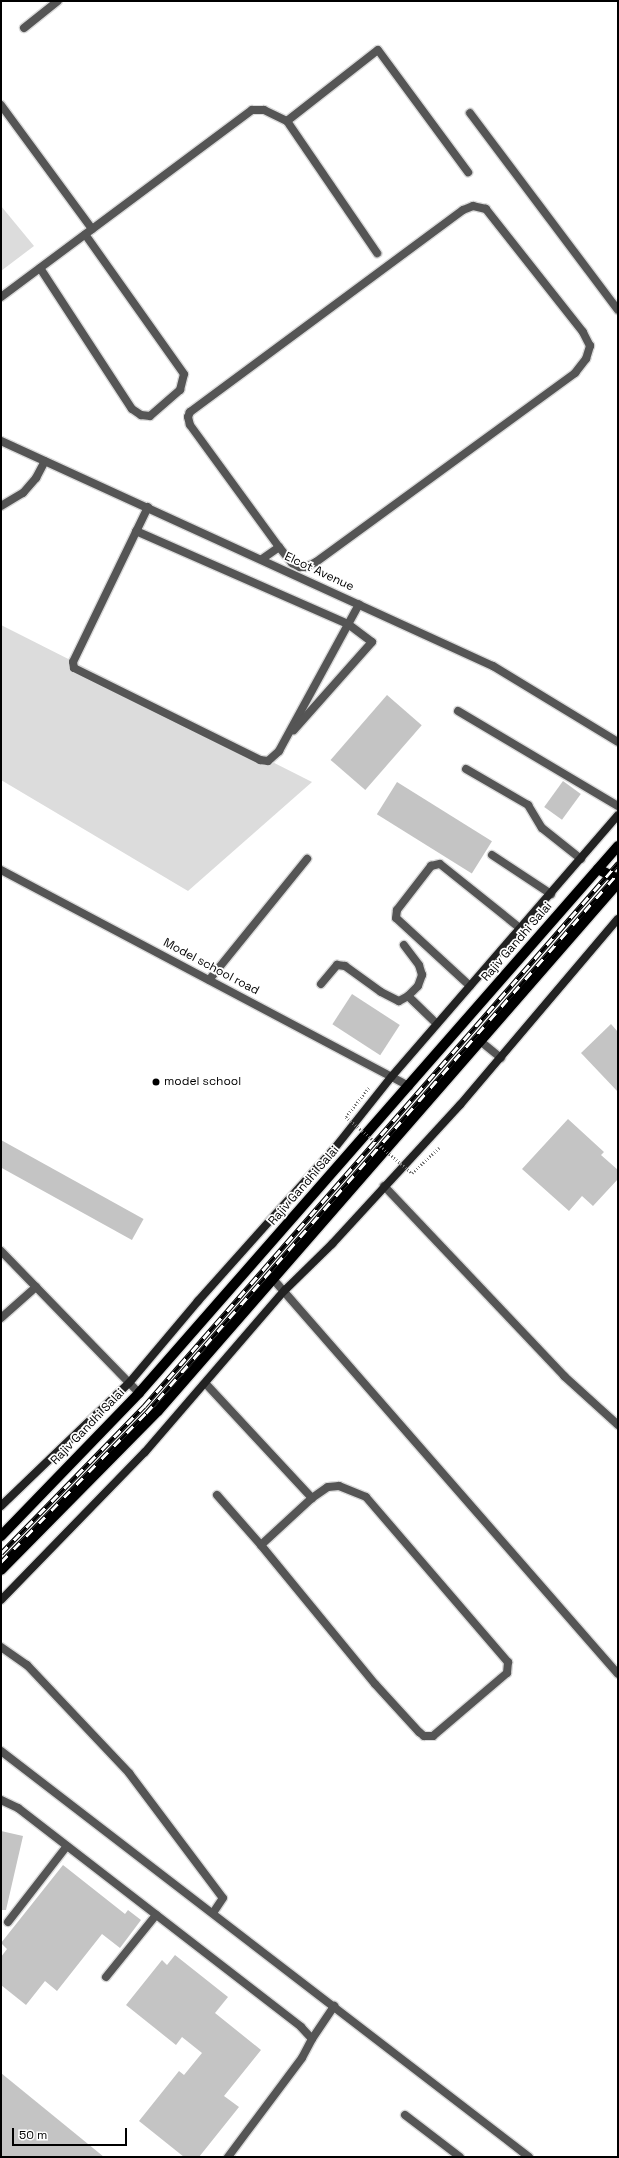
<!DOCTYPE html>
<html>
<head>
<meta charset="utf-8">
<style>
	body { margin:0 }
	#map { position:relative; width:619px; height:2158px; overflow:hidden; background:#fff; font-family:"Space Grotesk",sans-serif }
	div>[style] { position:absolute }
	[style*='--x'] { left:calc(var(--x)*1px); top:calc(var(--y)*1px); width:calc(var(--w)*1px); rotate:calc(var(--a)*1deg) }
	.green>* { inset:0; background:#dcdcdc }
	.building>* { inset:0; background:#c4c4c4; transform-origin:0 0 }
	.roads { filter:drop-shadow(1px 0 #dbdbdb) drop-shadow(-1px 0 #dbdbdb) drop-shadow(0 1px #dbdbdb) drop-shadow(0 -1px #dbdbdb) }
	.lane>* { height:8px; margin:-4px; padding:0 4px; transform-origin:4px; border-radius:4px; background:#555 }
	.street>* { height:8px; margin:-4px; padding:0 4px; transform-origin:4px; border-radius:4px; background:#555 }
	.secondary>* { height:8px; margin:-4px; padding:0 4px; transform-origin:4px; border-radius:4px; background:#222 }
	.primary>* { height:10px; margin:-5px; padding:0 5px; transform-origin:5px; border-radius:5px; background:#000 }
	.rail>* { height:4.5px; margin-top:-2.25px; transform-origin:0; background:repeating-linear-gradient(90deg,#fff 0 9px,#000 0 18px); box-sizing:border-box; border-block:1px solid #000 }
	.path-bridge>* { height:2.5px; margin-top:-1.25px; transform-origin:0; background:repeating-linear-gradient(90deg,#777 0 1px,transparent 0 3px) }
	.dots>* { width:11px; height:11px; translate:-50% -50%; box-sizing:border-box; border:2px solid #fff; border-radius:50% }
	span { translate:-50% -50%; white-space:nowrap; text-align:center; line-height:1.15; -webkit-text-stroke:3.5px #fff; paint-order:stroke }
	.street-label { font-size:12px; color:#000 }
	.poi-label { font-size:12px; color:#000 }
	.left { translate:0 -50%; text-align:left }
	.frame { position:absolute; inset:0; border:2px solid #000; pointer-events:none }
	.scale { position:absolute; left:12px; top:2128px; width:115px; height:18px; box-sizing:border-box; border:2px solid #000; border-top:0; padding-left:5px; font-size:12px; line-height:14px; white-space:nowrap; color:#000; -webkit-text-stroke:3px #fff; paint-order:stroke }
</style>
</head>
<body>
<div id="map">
	<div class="green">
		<div style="clip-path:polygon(1px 206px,34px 246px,1px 271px)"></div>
		<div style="clip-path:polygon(1px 625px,312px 782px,188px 891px,1px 780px)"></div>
	</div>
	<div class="building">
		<div style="left:387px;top:695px;width:46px;height:86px;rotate:41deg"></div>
		<div style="left:563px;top:781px;width:22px;height:32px;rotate:36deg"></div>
		<div style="left:397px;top:782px;width:112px;height:38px;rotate:32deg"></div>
		<div style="left:352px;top:994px;width:57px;height:36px;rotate:33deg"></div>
		<div style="clip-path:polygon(611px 1024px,618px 1032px,618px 1092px,581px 1053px)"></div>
		<div style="clip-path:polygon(568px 1119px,604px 1152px,601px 1155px,618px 1170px,618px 1179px,593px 1206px,582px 1196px,569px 1211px,522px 1169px)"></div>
		<div style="left:1px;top:1140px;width:163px;height:24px;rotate:29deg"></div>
		<div style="clip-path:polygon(1px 1831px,23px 1836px,6px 1910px,1px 1910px)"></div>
		<div style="clip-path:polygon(63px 1865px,125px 1914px,128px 1910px,141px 1920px,120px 1948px,102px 1934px,57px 1991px,45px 1981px,26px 2005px,1px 1985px,1px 1957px,7px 1949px,1px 1943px)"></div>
		<div style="clip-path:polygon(175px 1955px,228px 1997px,215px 2013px,261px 2050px,224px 2096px,239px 2107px,199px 2157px,184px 2157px,139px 2121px,179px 2071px,184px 2075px,202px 2053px,182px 2037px,176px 2045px,126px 2005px,162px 1960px,167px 1965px)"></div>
		<div style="clip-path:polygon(1px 2073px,104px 2157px,1px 2157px)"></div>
	</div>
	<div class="roads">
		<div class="lane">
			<div style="--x:24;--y:28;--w:43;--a:-38.5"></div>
			<div style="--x:1;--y:506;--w:26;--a:-31"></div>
			<div style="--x:23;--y:493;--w:20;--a:-49"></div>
			<div style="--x:36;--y:478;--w:19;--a:-62"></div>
			<div style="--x:466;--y:769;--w:72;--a:30.1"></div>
			<div style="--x:528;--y:805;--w:27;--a:59"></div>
			<div style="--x:542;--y:828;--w:50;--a:38.5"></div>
			<div style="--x:492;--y:855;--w:71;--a:33.5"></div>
			<div style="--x:209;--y:980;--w:156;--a:-51"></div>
			<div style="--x:321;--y:984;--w:25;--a:-50"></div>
			<div style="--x:337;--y:965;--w:8;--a:7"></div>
			<div style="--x:345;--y:966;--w:44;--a:35.8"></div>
			<div style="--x:381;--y:992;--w:20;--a:27"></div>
			<div style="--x:399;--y:1001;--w:10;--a:-29"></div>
			<div style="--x:408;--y:996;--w:14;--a:-45"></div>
			<div style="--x:418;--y:986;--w:12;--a:-70"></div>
			<div style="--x:422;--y:975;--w:10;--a:-107"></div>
			<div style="--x:419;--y:965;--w:25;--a:-127"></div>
			<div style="--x:470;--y:986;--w:100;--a:-137.4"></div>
			<div style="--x:396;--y:918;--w:8;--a:-83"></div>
			<div style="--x:397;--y:910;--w:56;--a:-52.3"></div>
			<div style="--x:431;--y:866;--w:9;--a:-13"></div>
			<div style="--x:440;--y:864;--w:104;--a:38.7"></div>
			<div style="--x:408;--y:996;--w:40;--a:44"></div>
			<div style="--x:480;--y:1041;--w:27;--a:39"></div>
			<div style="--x:384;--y:1186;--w:262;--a:46.5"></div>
			<div style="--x:564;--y:1376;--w:73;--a:42.2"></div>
			<div style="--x:1;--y:1251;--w:198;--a:45.8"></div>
			<div style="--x:1;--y:1318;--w:47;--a:-41.5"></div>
			<div style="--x:1;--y:1647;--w:32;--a:35"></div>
			<div style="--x:27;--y:1665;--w:149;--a:46.6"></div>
			<div style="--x:129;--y:1773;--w:156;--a:53.1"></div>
			<div style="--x:223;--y:1898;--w:18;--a:124"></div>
			<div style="--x:1;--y:1800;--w:19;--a:25"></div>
			<div style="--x:18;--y:1808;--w:358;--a:37.7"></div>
			<div style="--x:301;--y:2027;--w:16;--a:47"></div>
			<div style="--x:312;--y:2039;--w:21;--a:118"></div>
			<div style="--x:302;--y:2058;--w:124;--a:126.8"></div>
			<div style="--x:8;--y:1922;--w:96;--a:-52.2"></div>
			<div style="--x:106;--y:1977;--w:80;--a:-51.1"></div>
			<div style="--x:312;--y:2039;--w:40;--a:-56"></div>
		</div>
		<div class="street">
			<div style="--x:1;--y:105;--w:154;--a:53.7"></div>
			<div style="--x:470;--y:113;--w:246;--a:53.1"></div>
			<div style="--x:287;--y:121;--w:115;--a:-38"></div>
			<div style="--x:378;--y:50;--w:152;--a:53.6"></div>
			<div style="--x:40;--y:268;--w:168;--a:56.9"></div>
			<div style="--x:132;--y:409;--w:11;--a:34"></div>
			<div style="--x:141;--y:415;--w:9;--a:6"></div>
			<div style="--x:150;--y:416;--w:40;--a:-41"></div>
			<div style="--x:180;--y:390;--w:16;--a:-76"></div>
			<div style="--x:184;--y:374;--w:171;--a:-125.3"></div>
			<div style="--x:1;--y:297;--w:313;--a:-36.7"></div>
			<div style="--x:252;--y:110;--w:12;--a:0"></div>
			<div style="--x:264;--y:110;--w:25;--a:26"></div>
			<div style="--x:287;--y:121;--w:160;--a:55.7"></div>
			<div style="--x:1;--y:441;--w:541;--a:24.58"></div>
			<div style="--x:493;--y:666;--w:146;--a:31.3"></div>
			<div style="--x:148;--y:507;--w:172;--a:115.8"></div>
			<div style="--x:73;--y:662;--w:6;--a:81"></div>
			<div style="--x:74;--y:668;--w:208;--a:26.3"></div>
			<div style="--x:260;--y:760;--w:8;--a:7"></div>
			<div style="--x:268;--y:761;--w:15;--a:-42"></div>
			<div style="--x:279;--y:751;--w:167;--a:-61.4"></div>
			<div style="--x:136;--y:531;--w:232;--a:23.7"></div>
			<div style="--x:348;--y:624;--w:30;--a:37"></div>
			<div style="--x:372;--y:642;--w:118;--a:131.6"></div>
			<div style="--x:262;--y:559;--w:21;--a:-35"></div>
			<div style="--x:279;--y:547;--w:21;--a:51"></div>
			<div style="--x:292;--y:563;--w:9;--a:27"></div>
			<div style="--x:300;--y:567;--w:6;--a:0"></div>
			<div style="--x:306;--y:567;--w:11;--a:-27"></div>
			<div style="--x:316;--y:562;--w:321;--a:-36.1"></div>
			<div style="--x:575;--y:373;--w:18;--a:-52"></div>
			<div style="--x:586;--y:359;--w:14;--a:-73"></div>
			<div style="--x:590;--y:346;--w:16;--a:-117"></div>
			<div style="--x:583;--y:332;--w:157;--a:-128.3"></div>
			<div style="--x:486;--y:209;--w:13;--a:-167"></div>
			<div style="--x:473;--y:206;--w:11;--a:158"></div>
			<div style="--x:463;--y:210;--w:340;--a:143.5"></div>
			<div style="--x:190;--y:412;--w:5;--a:112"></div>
			<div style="--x:188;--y:417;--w:8;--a:76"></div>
			<div style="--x:190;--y:425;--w:151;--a:53.9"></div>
			<div style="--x:458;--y:711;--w:186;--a:30.7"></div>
			<div style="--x:1;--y:870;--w:462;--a:27.9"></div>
			<div style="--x:273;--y:1279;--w:524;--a:48.87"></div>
			<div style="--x:206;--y:1384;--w:156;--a:47.1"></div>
			<div style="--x:312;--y:1498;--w:19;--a:-35"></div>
			<div style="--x:328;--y:1487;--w:11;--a:-5"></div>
			<div style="--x:339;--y:1486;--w:29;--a:22"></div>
			<div style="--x:366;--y:1497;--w:218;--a:49.3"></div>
			<div style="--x:508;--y:1662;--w:11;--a:95"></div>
			<div style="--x:507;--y:1673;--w:97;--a:139.6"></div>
			<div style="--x:433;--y:1736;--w:9;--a:180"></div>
			<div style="--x:424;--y:1736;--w:6;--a:-141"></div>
			<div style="--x:419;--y:1732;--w:65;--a:-132.5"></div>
			<div style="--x:375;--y:1684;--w:180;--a:-129.4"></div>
			<div style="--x:261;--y:1545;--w:69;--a:-42.7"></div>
			<div style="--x:217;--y:1495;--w:67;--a:48.7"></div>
			<div style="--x:1;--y:1751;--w:666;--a:37.56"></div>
			<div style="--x:405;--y:2115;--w:69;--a:37.4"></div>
		</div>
		<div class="secondary">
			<div style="--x:1;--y:1506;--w:178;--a:-43.9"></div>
			<div style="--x:129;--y:1383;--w:107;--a:-49.9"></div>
			<div style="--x:198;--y:1301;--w:204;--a:-48.2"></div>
			<div style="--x:334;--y:1149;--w:93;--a:-51.5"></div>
			<div style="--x:392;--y:1076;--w:345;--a:-49.1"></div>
			<div style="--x:1;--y:1600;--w:206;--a:-45.8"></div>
			<div style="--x:145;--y:1452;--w:214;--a:-49.2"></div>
			<div style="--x:285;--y:1290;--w:66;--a:-44.4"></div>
			<div style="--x:332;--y:1244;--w:189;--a:-47.4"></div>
			<div style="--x:460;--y:1105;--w:244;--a:-49.7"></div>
		</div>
		<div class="primary">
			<div style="--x:598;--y:869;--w:16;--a:27"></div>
			<div style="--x:612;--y:876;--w:9;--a:58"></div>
			<div style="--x:1;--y:1536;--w:199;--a:-46"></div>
			<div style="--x:139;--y:1393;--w:727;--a:-48.79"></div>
			<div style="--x:1;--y:1570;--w:223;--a:-45.4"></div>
			<div style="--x:158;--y:1411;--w:700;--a:-48.94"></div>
		</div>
	</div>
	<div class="rail">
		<div style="--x:1;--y:1553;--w:205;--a:-45.8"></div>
		<div style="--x:144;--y:1406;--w:721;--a:-48.88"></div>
		<div style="--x:1;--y:1562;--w:208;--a:-45.8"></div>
		<div style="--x:146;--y:1413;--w:717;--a:-48.84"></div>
	</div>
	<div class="path-bridge">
		<div style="--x:369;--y:1088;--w:37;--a:128"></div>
		<div style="--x:346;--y:1117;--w:87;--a:40.3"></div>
		<div style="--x:412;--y:1173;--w:37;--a:-43"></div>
	</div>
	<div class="dots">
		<div style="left:156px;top:1082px;background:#000"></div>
	</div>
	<div class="street-label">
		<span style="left:319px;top:572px;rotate:25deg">Elcot Avenue</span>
		<span style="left:517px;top:942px;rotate:-49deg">Rajiv Gandhi Salai</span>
		<span style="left:211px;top:967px;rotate:28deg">Model school road</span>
		<span style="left:304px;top:1186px;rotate:-49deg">Rajiv Gandhi Salai</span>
		<span style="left:88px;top:1427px;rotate:-46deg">Rajiv Gandhi Salai</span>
	</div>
	<div class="poi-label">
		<span class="left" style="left:164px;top:1082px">model school</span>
	</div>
	<div class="frame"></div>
	<div class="scale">50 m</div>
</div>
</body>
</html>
